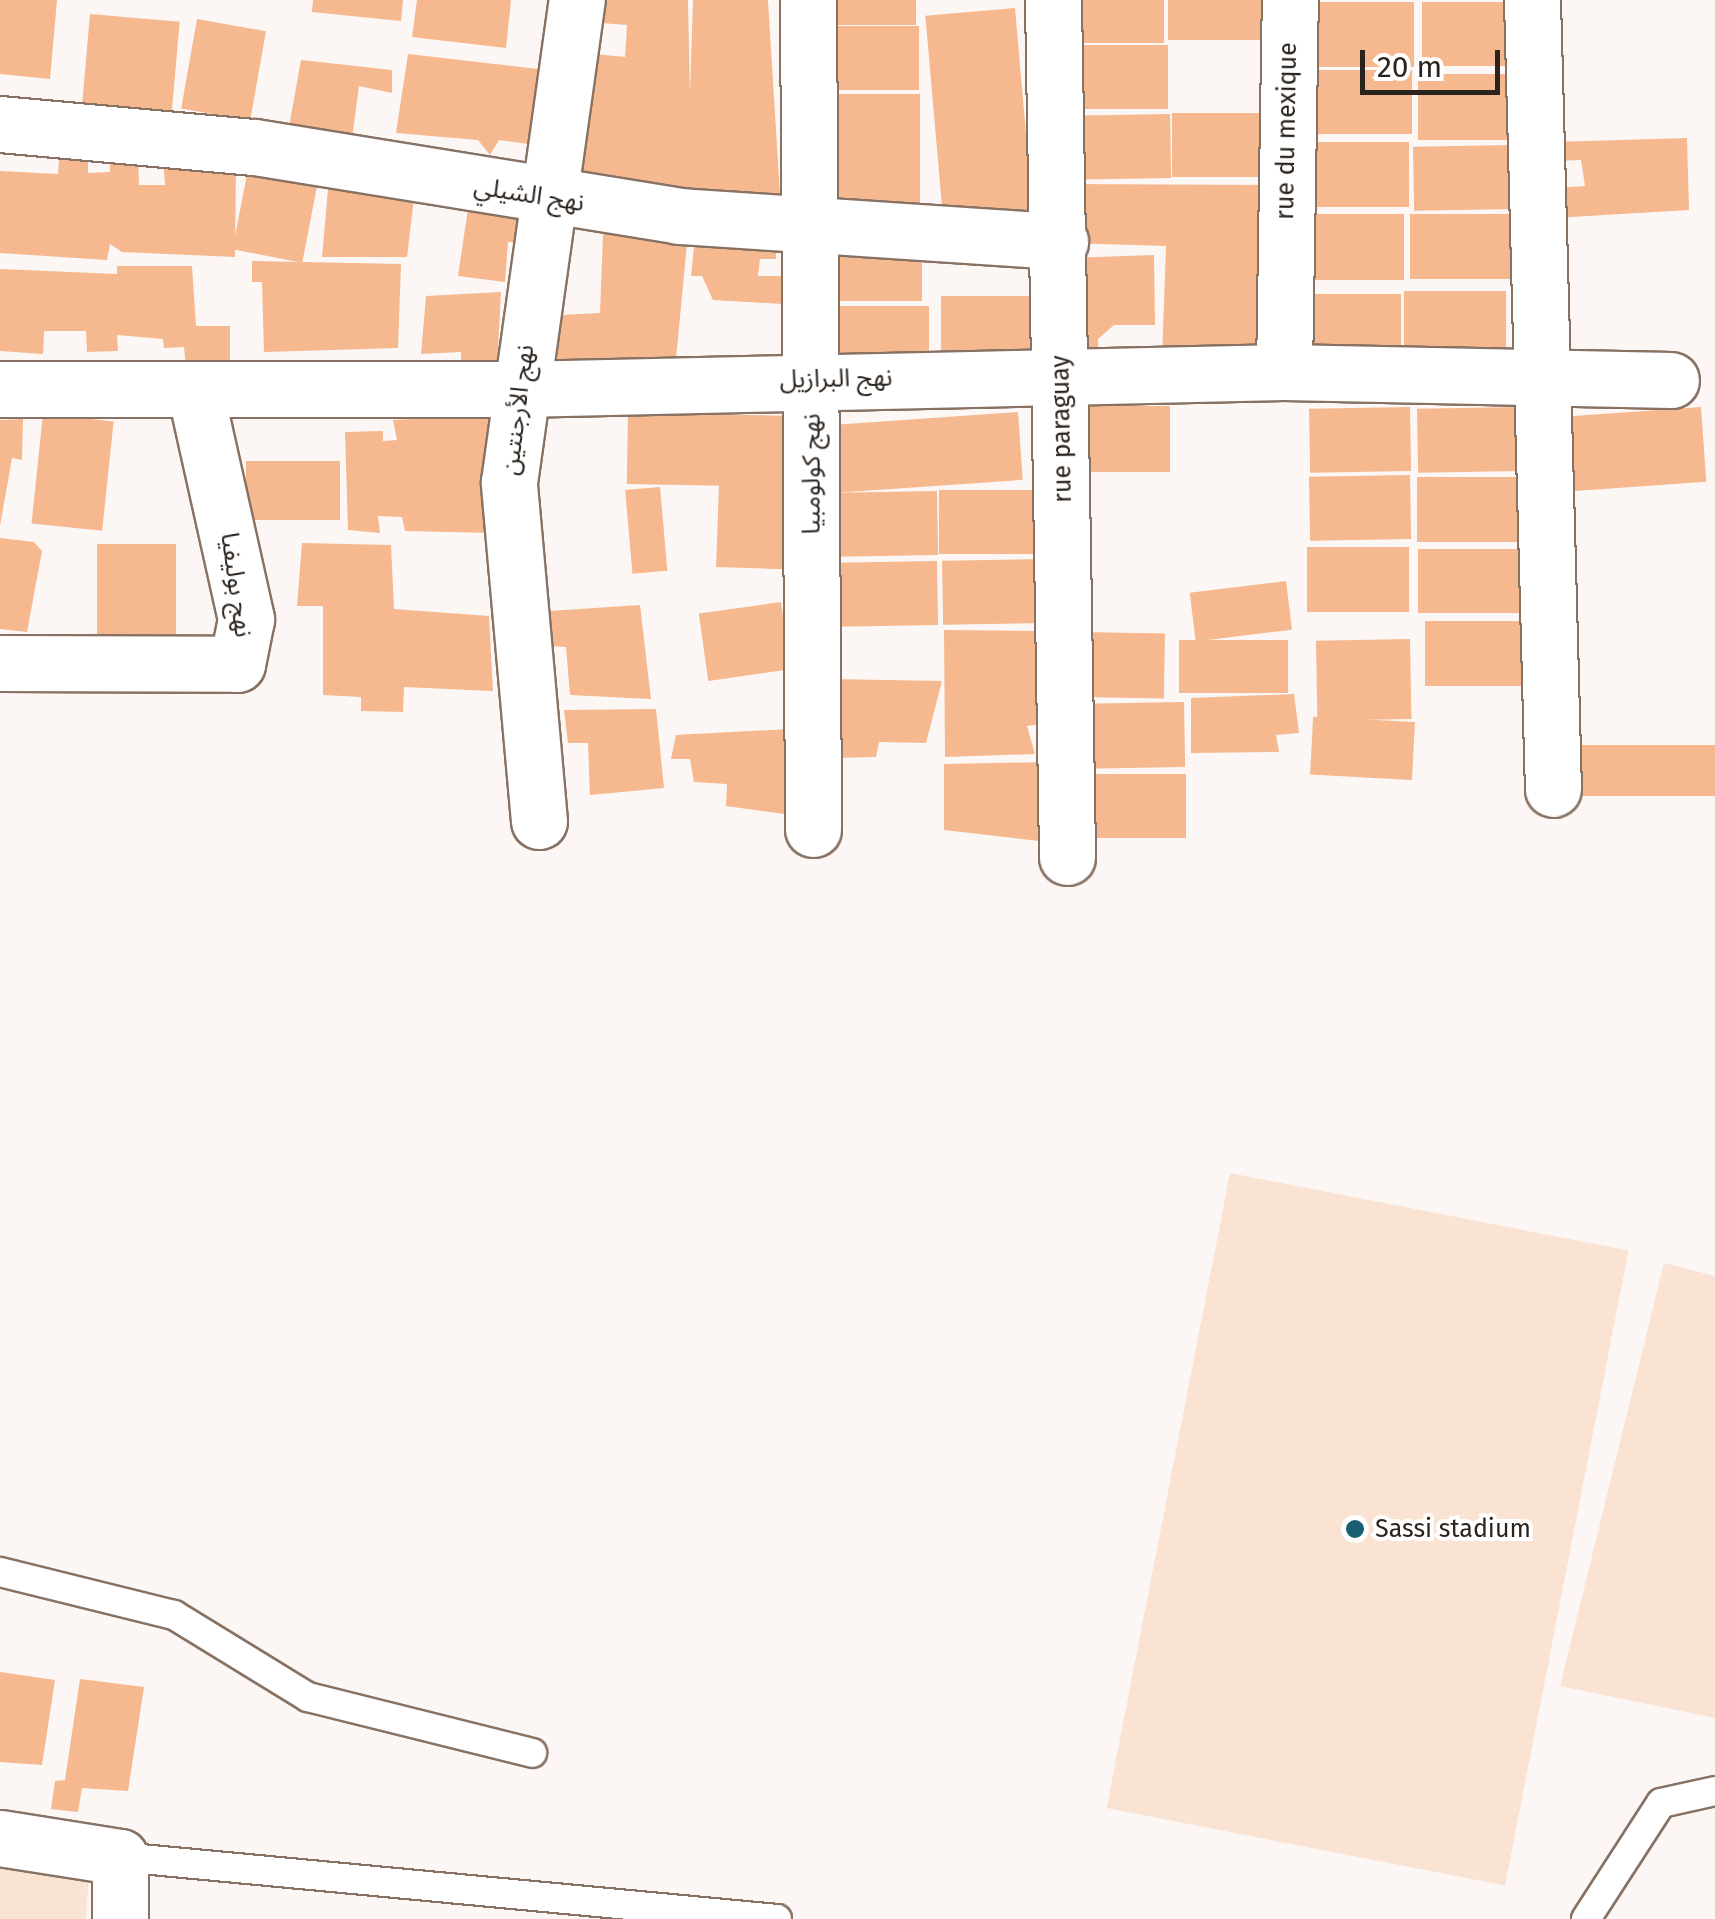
<!DOCTYPE html>
<html>
<head>
<meta charset="utf-8">
<style>
	body { margin:0 }
	#map { position:relative; width:1715px; height:1919px; overflow:hidden; background:#fcf7f4; font-family:"Fira Sans","Noto Sans Arabic",sans-serif }
	div>[style] { position:absolute }
	[style*='--x'] { left:calc(var(--x)*1px); top:calc(var(--y)*1px); width:calc(var(--w)*1px); rotate:calc(var(--a)*1deg) }
	.green>* { inset:0; background:#fbe3d4; transform-origin:0 0 }
	.building>* { inset:0; background:#f5b88f; transform-origin:0 0 }
	.roads { filter:drop-shadow(2px 0 #877264) drop-shadow(-2px 0 #877264) drop-shadow(0 2px #877264) drop-shadow(0 -2px #877264) }
	.lane>* { height:28px; margin:-14px; padding:0 14px; transform-origin:14px; border-radius:14px; background:#fff }
	.street>* { height:55px; margin:-27.5px; padding:0 27.5px; transform-origin:27.5px; border-radius:27.5px; background:#fff }
	.dots>* { width:28px; height:28px; translate:-50% -50%; box-sizing:border-box; border:5px solid #fff; border-radius:50% }
	span { translate:-50% -50%; white-space:nowrap; text-align:center; line-height:1.15; -webkit-text-stroke:8px #fff; paint-order:stroke }
	.street-label { font-size:25px; color:#2b231d }
	.poi-label { font-size:25px; color:#2b231d }
	.left { translate:0 -50%; text-align:left }
	.scale { position:absolute; left:1360px; top:50px; width:140px; height:45px; box-sizing:border-box; border:5px solid #2b231d; border-top:0; padding-left:12px; font-size:30px; line-height:35px; white-space:nowrap; color:#2b231d; -webkit-text-stroke:8px #fff; paint-order:stroke }
</style>
</head>
<body>
<div id="map">
	<div class="green">
		<div style="left:1230px;top:1173px;width:406px;height:647px;rotate:11deg"></div>
		<div style="clip-path:polygon(1664px 1263px,1715px 1276px,1715px 1718px,1560px 1686px)"></div>
		<div style="left:0;top:1857px;width:90px;height:62px;rotate:4deg"></div>
	</div>
	<div class="building">
		<div style="clip-path:polygon(0 0,57px 0,50px 79px,0 74px)"></div>
		<div style="clip-path:polygon(313px 0,403px 0,401px 21px,312px 12px)"></div>
		<div style="clip-path:polygon(417px 0,511px 0,506px 48px,412px 37px)"></div>
		<div style="clip-path:polygon(602px 0,688px 0,690px 94px,693px 0,768px 0,781px 211px,574px 197px,595px 54px,625px 57px,627px 25px,601px 23px)"></div>
		<div style="left:817px;top:0;width:99px;height:25px"></div>
		<div style="left:1062px;top:0;width:102px;height:43px"></div>
		<div style="left:1168px;top:0;width:103px;height:40px"></div>
		<div style="left:1414px;top:2px;width:65px;height:102px;rotate:90deg"></div>
		<div style="left:1525px;top:2px;width:64px;height:103px;rotate:90deg"></div>
		<div style="left:1015px;top:8px;width:209px;height:90px;rotate:85deg"></div>
		<div style="left:90px;top:14px;width:90px;height:109px;rotate:5deg"></div>
		<div style="left:197px;top:19px;width:70px;height:91px;rotate:10deg"></div>
		<div style="left:919px;top:26px;width:64px;height:102px;rotate:90deg"></div>
		<div style="left:1168px;top:45px;width:64px;height:103px;rotate:90deg"></div>
		<div style="clip-path:polygon(408px 54px,546px 70px,536px 145px,499px 140px,490px 155px,478px 140px,396px 133px)"></div>
		<div style="clip-path:polygon(301px 60px,392px 70px,392px 93px,359px 86px,351px 146px,287px 138px)"></div>
		<div style="left:1412px;top:70px;width:64px;height:103px;rotate:90deg"></div>
		<div style="left:1418px;top:74px;width:102px;height:66px"></div>
		<div style="left:920px;top:94px;width:129px;height:103px;rotate:90deg"></div>
		<div style="left:1274px;top:113px;width:64px;height:102px;rotate:90deg"></div>
		<div style="left:1170px;top:114px;width:64px;height:102px;rotate:89deg"></div>
		<div style="clip-path:polygon(1687px 138px,1689px 210px,1554px 218px,1554px 188px,1585px 186px,1581px 160px,1555px 161px,1554px 142px)"></div>
		<div style="left:1409px;top:142px;width:65px;height:102px;rotate:90deg"></div>
		<div style="clip-path:polygon(60px 145px,88px 148px,88px 173px,110px 172px,109px 151px,138px 157px,139px 185px,165px 185px,163px 158px,236px 159px,235px 257px,122px 252px,110px 244px,107px 260px,0 253px,0 171px,58px 174px)"></div>
		<div style="left:1514px;top:145px;width:64px;height:101px;rotate:89deg"></div>
		<div style="left:251px;top:154px;width:71px;height:97px;rotate:11deg"></div>
		<div style="clip-path:polygon(329px 178px,415px 190px,407px 257px,322px 257px)"></div>
		<div style="clip-path:polygon(1065px 184px,1273px 185px,1265px 357px,1162px 359px,1166px 246px,1067px 243px)"></div>
		<div style="clip-path:polygon(470px 195px,529px 203px,526px 244px,508px 242px,505px 282px,458px 276px)"></div>
		<div style="left:1302px;top:214px;width:102px;height:66px"></div>
		<div style="left:1512px;top:214px;width:65px;height:102px;rotate:90deg"></div>
		<div style="clip-path:polygon(603px 233px,688px 233px,675px 369px,555px 368px,560px 315px,600px 313px)"></div>
		<div style="left:819px;top:236px;width:103px;height:65px"></div>
		<div style="clip-path:polygon(695px 237px,776px 243px,776px 259px,760px 259px,758px 276px,782px 276px,782px 304px,713px 300px,702px 276px,691px 276px)"></div>
		<div style="clip-path:polygon(1154px 255px,1155px 325px,1114px 325px,1098px 339px,1099px 364px,1070px 363px,1069px 258px)"></div>
		<div style="clip-path:polygon(252px 261px,401px 264px,398px 348px,264px 352px,262px 282px,252px 282px)"></div>
		<div style="clip-path:polygon(117px 266px,192px 266px,196px 326px,230px 326px,230px 365px,186px 369px,184px 347px,164px 348px,163px 339px,117px 335px,118px 351px,87px 352px,86px 331px,44px 331px,43px 354px,0 351px,0 269px,117px 274px)"></div>
		<div style="left:1506px;top:291px;width:65px;height:102px;rotate:90deg"></div>
		<div style="clip-path:polygon(501px 292px,497px 367px,461px 373px,461px 352px,421px 354px,426px 296px)"></div>
		<div style="left:1299px;top:294px;width:102px;height:65px"></div>
		<div style="left:1044px;top:296px;width:64px;height:103px;rotate:90deg"></div>
		<div style="left:929px;top:306px;width:64px;height:102px;rotate:90deg"></div>
		<div style="left:1068px;top:406px;width:102px;height:66px"></div>
		<div style="left:1410px;top:407px;width:64px;height:101px;rotate:89deg"></div>
		<div style="left:1519px;top:407px;width:64px;height:102px;rotate:89deg"></div>
		<div style="left:1701px;top:407px;width:75px;height:142px;rotate:86deg"></div>
		<div style="left:1018px;top:412px;width:68px;height:190px;rotate:86deg"></div>
		<div style="left:628px;top:413px;width:173px;height:71px;rotate:1deg"></div>
		<div style="left:43px;top:414px;width:71px;height:110px;rotate:6deg"></div>
		<div style="clip-path:polygon(489px 415px,494px 533px,405px 531px,402px 517px,378px 516px,380px 533px,348px 530px,345px 432px,383px 431px,383px 441px,397px 440px,393px 420px)"></div>
		<div style="clip-path:polygon(23px 419px,22px 460px,12px 458px,0 526px,0 420px)"></div>
		<div style="left:246px;top:461px;width:94px;height:59px"></div>
		<div style="left:1410px;top:475px;width:64px;height:101px;rotate:89deg"></div>
		<div style="left:1417px;top:477px;width:101px;height:65px"></div>
		<div style="left:719px;top:484px;width:71px;height:83px;rotate:2deg"></div>
		<div style="left:660px;top:487px;width:84px;height:35px;rotate:85deg"></div>
		<div style="left:1042px;top:490px;width:64px;height:103px;rotate:90deg"></div>
		<div style="left:937px;top:491px;width:64px;height:102px;rotate:89deg"></div>
		<div style="clip-path:polygon(0 538px,34px 542px,42px 551px,27px 632px,0 629px)"></div>
		<div style="clip-path:polygon(302px 543px,391px 545px,394px 609px,489px 616px,493px 691px,404px 687px,403px 712px,361px 711px,361px 697px,323px 695px,323px 606px,297px 606px)"></div>
		<div style="left:97px;top:544px;width:79px;height:90px"></div>
		<div style="left:1409px;top:547px;width:65px;height:102px;rotate:90deg"></div>
		<div style="left:1520px;top:549px;width:64px;height:102px;rotate:90deg"></div>
		<div style="left:1044px;top:559px;width:64px;height:102px;rotate:89deg"></div>
		<div style="left:937px;top:561px;width:64px;height:102px;rotate:89deg"></div>
		<div style="left:1286px;top:581px;width:49px;height:97px;rotate:83deg"></div>
		<div style="left:781px;top:602px;width:68px;height:83px;rotate:82deg"></div>
		<div style="clip-path:polygon(640px 605px,651px 699px,570px 695px,566px 647px,532px 645px,534px 612px)"></div>
		<div style="left:1425px;top:621px;width:102px;height:65px"></div>
		<div style="clip-path:polygon(944px 630px,1038px 631px,1048px 723px,1027px 726px,1035px 754px,945px 757px)"></div>
		<div style="left:1081px;top:632px;width:84px;height:65px;rotate:1deg"></div>
		<div style="left:1410px;top:639px;width:80px;height:94px;rotate:89deg"></div>
		<div style="left:1179px;top:640px;width:109px;height:53px"></div>
		<div style="clip-path:polygon(830px 679px,942px 681px,926px 743px,879px 742px,876px 757px,832px 758px)"></div>
		<div style="clip-path:polygon(1294px 694px,1299px 733px,1276px 735px,1279px 752px,1191px 753px,1191px 698px)"></div>
		<div style="left:1184px;top:702px;width:65px;height:101px;rotate:89deg"></div>
		<div style="clip-path:polygon(656px 709px,664px 788px,590px 795px,588px 743px,568px 743px,564px 710px)"></div>
		<div style="left:1415px;top:722px;width:58px;height:102px;rotate:93deg"></div>
		<div style="clip-path:polygon(790px 729px,792px 815px,726px 806px,727px 784px,694px 782px,690px 759px,671px 759px,676px 735px)"></div>
		<div style="left:1715px;top:745px;width:51px;height:145px;rotate:90deg"></div>
		<div style="clip-path:polygon(1051px 762px,1039px 793px,1039px 841px,944px 830px,944px 764px)"></div>
		<div style="left:1186px;top:774px;width:64px;height:102px;rotate:90deg"></div>
		<div style="clip-path:polygon(0 1672px,55px 1680px,42px 1765px,0 1762px)"></div>
		<div style="clip-path:polygon(80px 1679px,144px 1687px,128px 1791px,82px 1788px,78px 1812px,51px 1809px,55px 1781px,65px 1780px)"></div>
	</div>
	<div class="roads">
		<div class="lane">
			<div style="--x:0;--y:1572;--w:179;--a:13.9"></div>
			<div style="--x:174;--y:1615;--w:157;--a:31.5"></div>
			<div style="--x:308;--y:1697;--w:231;--a:14"></div>
			<div style="--x:120;--y:1857;--w:660;--a:5.39"></div>
			<div style="--x:1586;--y:1919;--w:138;--a:-57.1"></div>
			<div style="--x:1661;--y:1803;--w:55;--a:-12.5"></div>
		</div>
		<div class="street">
			<div style="--x:808;--y:0;--w:829;--a:89.65"></div>
			<div style="--x:1053;--y:0;--w:857;--a:89.06"></div>
			<div style="--x:1532;--y:0;--w:789;--a:88.48"></div>
			<div style="--x:0;--y:124;--w:256;--a:5.2"></div>
			<div style="--x:255;--y:147;--w:430;--a:9.2"></div>
			<div style="--x:679;--y:216;--w:382;--a:3.8"></div>
			<div style="--x:1284;--y:372;--w:372;--a:-89.1"></div>
			<div style="--x:0;--y:389;--w:518;--a:0"></div>
			<div style="--x:518;--y:389;--w:766;--a:-1.27"></div>
			<div style="--x:1284;--y:372;--w:387;--a:1.2"></div>
			<div style="--x:0;--y:663;--w:237;--a:0.2"></div>
			<div style="--x:237;--y:664;--w:46;--a:-78.7"></div>
			<div style="--x:246;--y:619;--w:234;--a:-102.6"></div>
			<div style="--x:539;--y:821;--w:340;--a:-95.1"></div>
			<div style="--x:509;--y:482;--w:487;--a:-82"></div>
			<div style="--x:0;--y:1838;--w:121;--a:9"></div>
			<div style="--x:120;--y:1857;--w:62;--a:90"></div>
		</div>
	</div>
	<div class="dots">
		<div style="left:1355px;top:1529px;background:#195f71"></div>
	</div>
	<div class="street-label">
		<span style="left:1287px;top:131px;rotate:-89deg">rue du mexique</span>
		<span style="left:529px;top:195px;rotate:9deg">نهج الشيلي</span>
		<span style="left:836px;top:379px;rotate:-1deg">نهج البرازيل</span>
		<span style="left:518px;top:410px;rotate:-83deg">نهج الأرجنتين</span>
		<span style="left:1062px;top:429px;rotate:-91deg">rue paraguay</span>
		<span style="left:812px;top:474px;rotate:-90deg">نهج كولومبيا</span>
		<span style="left:236px;top:585px;rotate:82deg">نهج بوليفيا</span>
	</div>
	<div class="poi-label">
		<span class="left" style="left:1375px;top:1529px">Sassi stadium</span>
	</div>
	<div class="scale">20 m</div>
</div>
</body>
</html>
